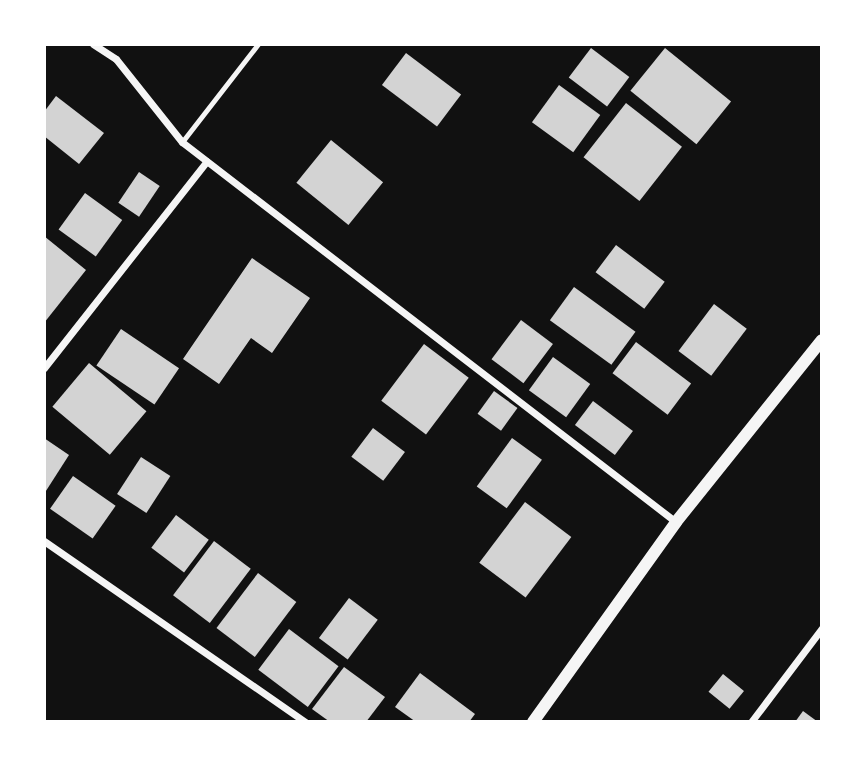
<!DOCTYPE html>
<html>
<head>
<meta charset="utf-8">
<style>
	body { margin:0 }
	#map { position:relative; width:866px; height:766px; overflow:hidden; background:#111; font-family:"Fira Sans",sans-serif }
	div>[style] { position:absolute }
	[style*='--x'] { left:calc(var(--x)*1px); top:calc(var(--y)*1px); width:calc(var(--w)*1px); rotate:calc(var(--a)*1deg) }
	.building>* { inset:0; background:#d3d3d3; transform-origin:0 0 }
	.service>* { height:5px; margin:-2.5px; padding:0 2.5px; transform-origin:2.5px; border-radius:2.5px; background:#f5f5f5 }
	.minor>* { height:7px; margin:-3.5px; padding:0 3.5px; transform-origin:3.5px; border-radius:3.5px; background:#f5f5f5 }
	.tertiary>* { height:12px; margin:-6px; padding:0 6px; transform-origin:6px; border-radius:6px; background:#f5f5f5 }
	span { translate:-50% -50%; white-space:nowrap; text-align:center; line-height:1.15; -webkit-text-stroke:7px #fff; paint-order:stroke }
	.frame { position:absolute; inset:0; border:46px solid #fff; pointer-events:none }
</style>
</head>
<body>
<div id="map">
	<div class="building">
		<div style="left:591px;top:48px;width:48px;height:37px;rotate:37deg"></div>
		<div style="left:665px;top:48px;width:85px;height:55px;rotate:39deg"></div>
		<div style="left:406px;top:53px;width:69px;height:40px;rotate:37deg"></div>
		<div style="left:559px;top:85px;width:51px;height:46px;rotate:36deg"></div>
		<div style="clip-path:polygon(56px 96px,104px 133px,79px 164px,44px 136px,44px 112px)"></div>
		<div style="left:626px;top:103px;width:71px;height:69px;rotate:38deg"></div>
		<div style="left:331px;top:140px;width:67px;height:55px;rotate:39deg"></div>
		<div style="left:139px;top:172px;width:25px;height:37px;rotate:34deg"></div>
		<div style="left:85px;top:193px;width:46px;height:45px;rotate:36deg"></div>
		<div style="clip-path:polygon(44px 236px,86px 270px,44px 323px)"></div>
		<div style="left:616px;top:245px;width:61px;height:34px;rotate:37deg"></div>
		<div style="clip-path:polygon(252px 258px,310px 298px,272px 353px,251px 338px,219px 384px,183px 359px)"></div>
		<div style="left:574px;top:287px;width:76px;height:41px;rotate:36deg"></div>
		<div style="left:714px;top:304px;width:41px;height:59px;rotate:37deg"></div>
		<div style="left:521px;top:320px;width:40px;height:49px;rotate:37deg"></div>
		<div style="left:121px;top:329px;width:70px;height:44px;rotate:34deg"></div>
		<div style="left:636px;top:342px;width:69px;height:39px;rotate:37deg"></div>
		<div style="left:424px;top:344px;width:56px;height:71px;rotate:37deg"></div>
		<div style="left:553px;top:357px;width:46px;height:41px;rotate:36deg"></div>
		<div style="left:89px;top:363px;width:75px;height:57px;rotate:40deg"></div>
		<div style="left:494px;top:391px;width:29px;height:28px;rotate:36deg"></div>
		<div style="left:593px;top:401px;width:50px;height:30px;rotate:37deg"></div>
		<div style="left:373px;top:428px;width:40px;height:36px;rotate:37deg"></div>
		<div style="clip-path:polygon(44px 438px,69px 455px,44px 494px)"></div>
		<div style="left:512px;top:438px;width:37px;height:60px;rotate:36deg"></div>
		<div style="left:141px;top:457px;width:35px;height:44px;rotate:33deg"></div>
		<div style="left:73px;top:476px;width:52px;height:40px;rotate:35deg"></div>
		<div style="left:525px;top:502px;width:58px;height:76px;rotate:37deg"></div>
		<div style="left:176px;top:515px;width:41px;height:41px;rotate:37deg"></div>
		<div style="left:214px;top:541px;width:46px;height:68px;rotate:37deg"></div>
		<div style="left:258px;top:573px;width:48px;height:69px;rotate:37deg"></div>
		<div style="left:349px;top:598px;width:36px;height:50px;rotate:37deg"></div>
		<div style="left:289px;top:629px;width:62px;height:51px;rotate:37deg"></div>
		<div style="clip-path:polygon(344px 667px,385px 697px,366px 722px,330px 722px,312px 709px)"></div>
		<div style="clip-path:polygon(420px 673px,475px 714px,469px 722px,416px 722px,395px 707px)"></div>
		<div style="left:723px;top:674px;width:27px;height:23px;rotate:39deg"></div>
		<div style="clip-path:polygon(803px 711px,818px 722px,795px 722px)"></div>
	</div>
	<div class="service">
		<div style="--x:182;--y:142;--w:124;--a:-52.2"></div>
	</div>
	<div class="minor">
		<div style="--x:93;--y:44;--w:27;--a:33"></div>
		<div style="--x:116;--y:59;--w:106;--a:51.5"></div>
		<div style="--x:182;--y:142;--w:623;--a:37.57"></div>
		<div style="--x:44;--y:368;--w:263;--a:-51.8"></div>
		<div style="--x:44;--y:541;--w:318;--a:34.7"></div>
		<div style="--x:751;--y:722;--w:118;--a:-52.9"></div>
	</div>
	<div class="tertiary">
		<div style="--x:533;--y:722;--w:246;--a:-54.4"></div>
		<div style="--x:676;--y:522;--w:233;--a:-51.3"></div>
	</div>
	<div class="frame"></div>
</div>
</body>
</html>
